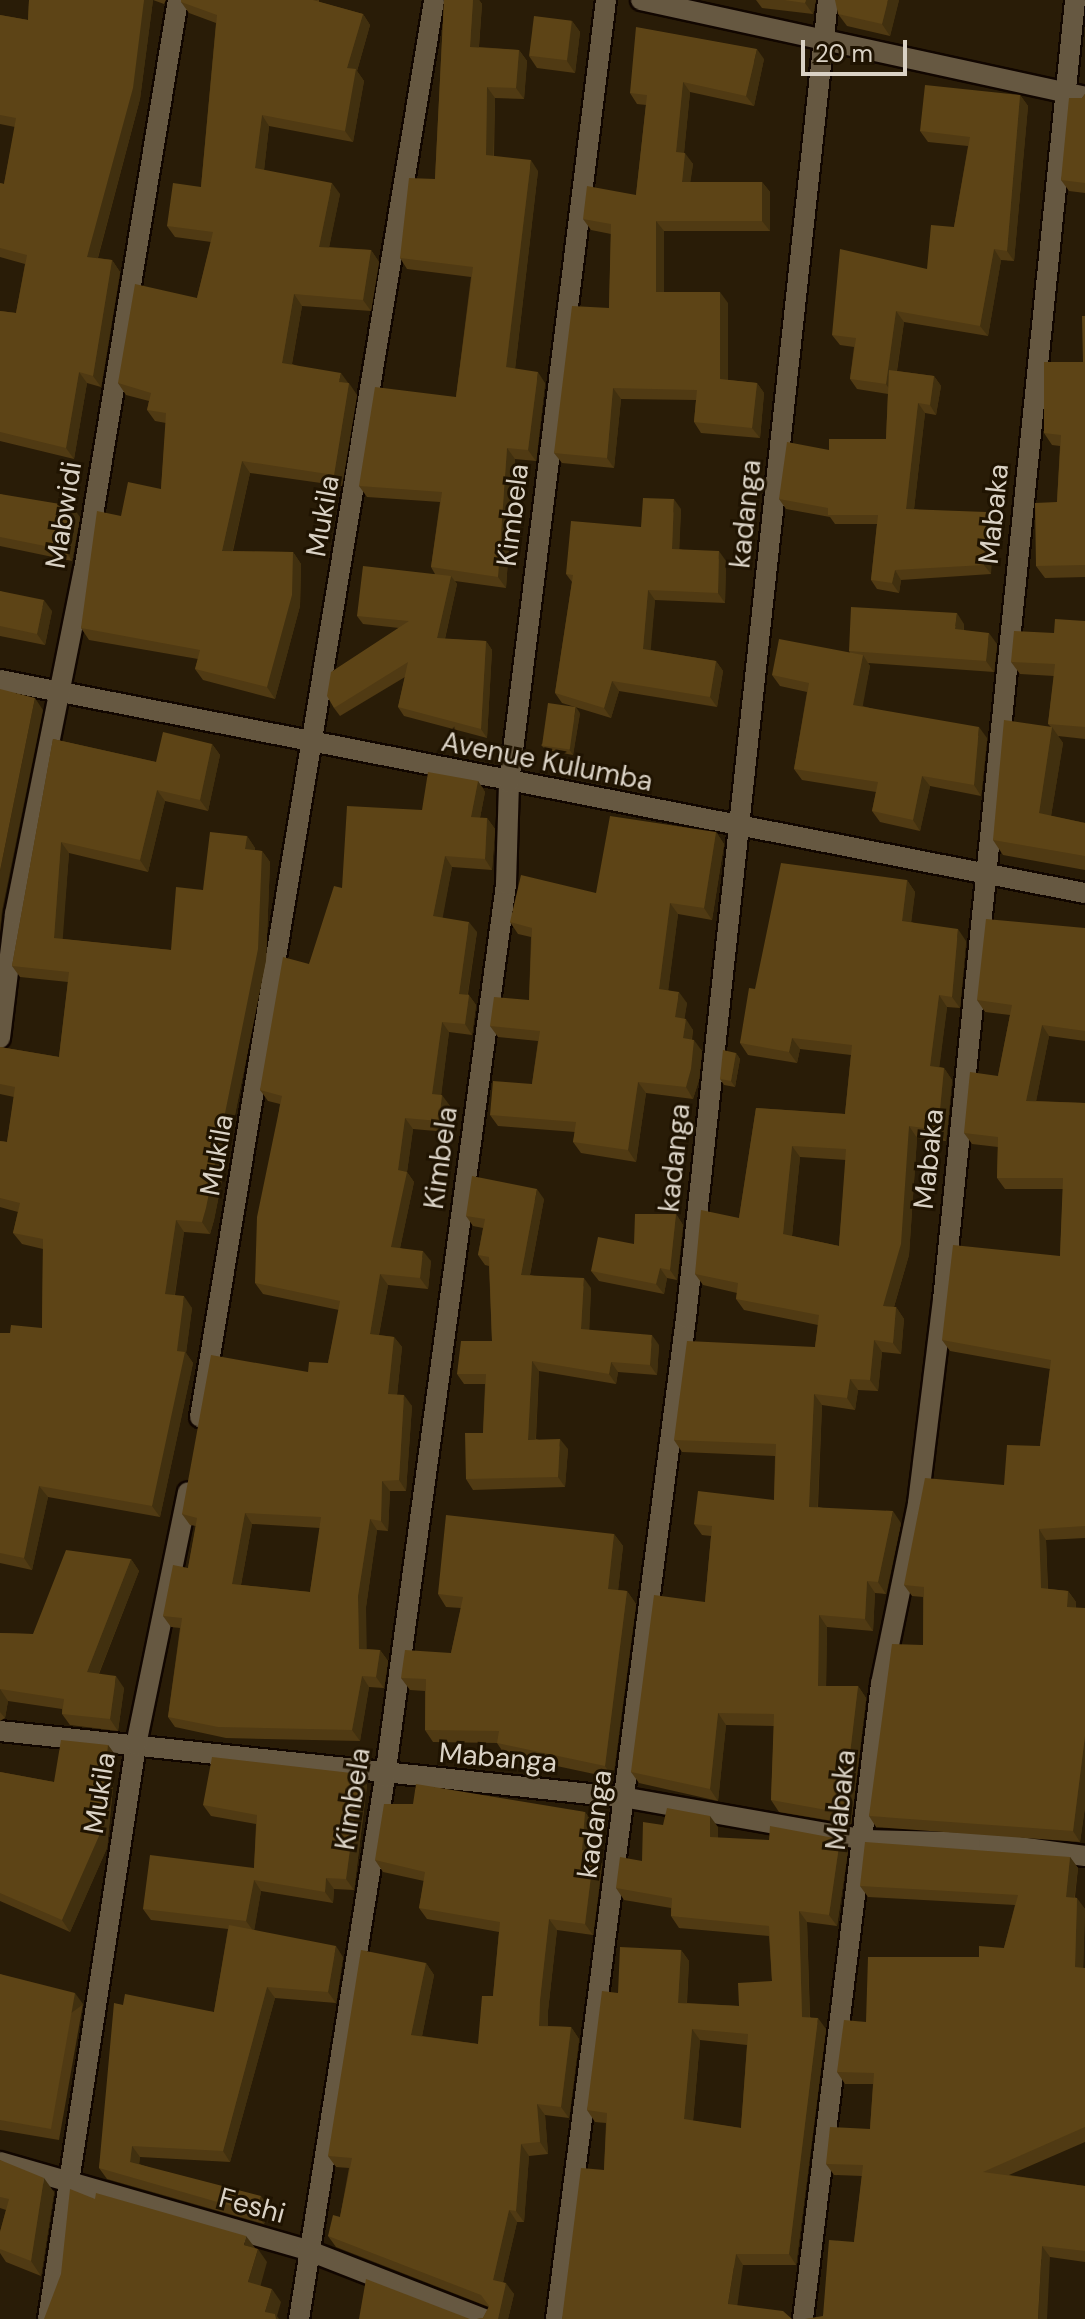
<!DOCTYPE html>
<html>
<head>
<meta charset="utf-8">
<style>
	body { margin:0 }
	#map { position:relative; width:1085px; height:2319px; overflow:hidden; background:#291c07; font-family:"DM Sans",sans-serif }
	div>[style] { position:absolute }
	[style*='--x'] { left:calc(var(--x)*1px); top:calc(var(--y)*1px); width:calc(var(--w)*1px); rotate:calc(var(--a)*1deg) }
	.roads { filter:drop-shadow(2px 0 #110600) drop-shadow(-2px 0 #110600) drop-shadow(0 2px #110600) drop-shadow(0 -2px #110600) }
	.street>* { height:20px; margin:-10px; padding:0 10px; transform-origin:10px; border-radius:10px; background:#665841 }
	.wall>* { inset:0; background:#503a13 }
	.shaded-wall>* { inset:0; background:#41300f; transform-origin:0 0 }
	.building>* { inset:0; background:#5d4416; transform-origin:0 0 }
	span { translate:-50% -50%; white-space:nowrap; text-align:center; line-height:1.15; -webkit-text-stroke:6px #1f1301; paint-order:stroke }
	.street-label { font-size:28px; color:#dad2c5 }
	.scale { position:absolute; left:801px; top:40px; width:106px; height:36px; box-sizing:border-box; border:4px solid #dad2c5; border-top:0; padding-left:10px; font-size:24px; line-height:28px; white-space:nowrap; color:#dad2c5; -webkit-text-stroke:6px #1f1301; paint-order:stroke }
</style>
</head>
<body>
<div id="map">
	<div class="roads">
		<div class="street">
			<div style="--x:641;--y:0;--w:454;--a:12.3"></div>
			<div style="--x:0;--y:680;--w:1106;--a:11.11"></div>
			<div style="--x:0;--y:1038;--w:125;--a:-83.1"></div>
			<div style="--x:15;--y:914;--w:351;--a:-78.7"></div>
			<div style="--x:84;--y:570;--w:578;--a:-80.64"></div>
			<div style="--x:200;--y:1417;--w:1436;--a:-80.62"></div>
			<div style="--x:0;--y:1731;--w:632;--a:6.09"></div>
			<div style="--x:628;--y:1798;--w:241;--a:10"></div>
			<div style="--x:865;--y:1840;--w:124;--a:1.4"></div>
			<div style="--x:989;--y:1843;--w:97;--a:7.7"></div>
			<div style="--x:0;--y:2162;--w:319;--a:16"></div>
			<div style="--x:307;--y:2250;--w:190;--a:21.3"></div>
			<div style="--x:48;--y:2319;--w:581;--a:-81.28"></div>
			<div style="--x:136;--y:1745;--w:258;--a:-78.4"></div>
			<div style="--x:299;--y:2319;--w:549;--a:-80.98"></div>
			<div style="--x:385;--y:1777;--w:901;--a:-82.28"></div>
			<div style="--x:506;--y:884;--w:101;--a:-88.3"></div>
			<div style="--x:509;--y:783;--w:789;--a:-82.94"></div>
			<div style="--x:556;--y:2319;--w:1009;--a:-82.6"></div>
			<div style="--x:686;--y:1318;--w:1326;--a:-83.85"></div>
			<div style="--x:803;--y:2319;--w:640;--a:-83"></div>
			<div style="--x:881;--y:1684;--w:185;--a:-78.4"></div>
			<div style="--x:918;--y:1503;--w:205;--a:-83"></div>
			<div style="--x:943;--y:1300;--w:1307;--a:-84.2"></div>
		</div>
	</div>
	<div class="wall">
		<div style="clip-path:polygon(29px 0,166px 0,164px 4px,153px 0,140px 99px,98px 258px,112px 260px,120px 272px,101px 387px,87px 383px,74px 459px,0 441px,0 311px,16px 313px,25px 264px,0 257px,0 183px,4px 184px,15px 127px,0 124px,0 15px,28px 20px)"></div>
		<div style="clip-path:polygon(319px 0,319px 2px,363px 14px,370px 25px,357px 71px,364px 81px,353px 142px,269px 126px,264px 170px,340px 194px,329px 247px,371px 250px,379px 262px,371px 311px,302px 306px,292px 364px,348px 383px,357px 395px,342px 486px,250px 473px,233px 551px,293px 552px,301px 564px,300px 606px,275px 699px,203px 680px,195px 669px,198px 659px,89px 640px,81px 628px,121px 516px,161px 489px,166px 423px,155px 421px,147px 410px,149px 401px,126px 395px,118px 383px,197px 298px,211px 242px,175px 237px,167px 226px,201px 187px,216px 23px,189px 13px,181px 2px)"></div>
		<div style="clip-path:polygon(444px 0,479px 0,482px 4px,479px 47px,519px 50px,527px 61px,524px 99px,495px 98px,494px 156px,538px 171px,515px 369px,545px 383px,536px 461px,515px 459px,506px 588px,455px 581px,457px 584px,445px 639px,486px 641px,492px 650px,487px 738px,404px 716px,398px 707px,405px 677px,340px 716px,334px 708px,399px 628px,363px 624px,357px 616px,435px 574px,431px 567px,440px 502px,367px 497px,359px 486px,456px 397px,471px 277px,407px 269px,400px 258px,435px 179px)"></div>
		<div style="clip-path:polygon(756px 0,816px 0,813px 14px,762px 8px)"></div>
		<div style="clip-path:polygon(899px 0,890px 36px,847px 26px,838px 14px)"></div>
		<div style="clip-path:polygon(572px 21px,580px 32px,575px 73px,537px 68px,529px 56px)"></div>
		<div style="clip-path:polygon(764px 59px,754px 106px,690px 92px,684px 153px,693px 164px,690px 182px,762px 182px,770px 192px,770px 231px,664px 231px,664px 292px,728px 303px,728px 380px,757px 383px,764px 393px,760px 438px,701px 433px,694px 422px,696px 400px,621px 399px,614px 468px,562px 463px,554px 453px,609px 308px,611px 234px,591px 230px,583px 219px,636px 195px,646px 105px,637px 104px,630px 93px)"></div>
		<div style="clip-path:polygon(1085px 94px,1085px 193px,1069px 191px,1061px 180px,1082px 98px)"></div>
		<div style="clip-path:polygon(1020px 95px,1028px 106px,1014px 261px,1001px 260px,988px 336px,904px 322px,897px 371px,934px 376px,941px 386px,936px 415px,925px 413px,914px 509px,993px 522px,991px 574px,901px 580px,899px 593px,877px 589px,871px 580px,877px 524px,835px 524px,830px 517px,786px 509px,779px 499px,829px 450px,886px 439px,888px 394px,857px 389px,850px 379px,854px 347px,840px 345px,832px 335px,927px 269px,954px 227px,968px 146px,928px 142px,920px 131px)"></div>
		<div style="clip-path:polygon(1085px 316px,1085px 577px,1045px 578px,1036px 566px,1057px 502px,1060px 446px,1052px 445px,1044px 433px,1083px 362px)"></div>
		<div style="clip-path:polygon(0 494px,80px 517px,72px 561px,0 546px)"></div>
		<div style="clip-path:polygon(681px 509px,679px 549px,726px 561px,725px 603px,655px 600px,650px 650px,716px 661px,723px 671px,717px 707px,619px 691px,611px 718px,562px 703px,555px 693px,572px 582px,566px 574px,641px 527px)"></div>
		<div style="clip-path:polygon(0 591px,52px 611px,45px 645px,0 636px)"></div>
		<div style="clip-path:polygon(1085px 621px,1085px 739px,1058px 736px,1063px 743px,1051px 816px,1085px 823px,1085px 870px,1003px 855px,993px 840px,1051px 727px,1048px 724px,1054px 676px,1020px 674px,1011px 662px,1054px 633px)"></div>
		<div style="clip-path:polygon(964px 624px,964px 630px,997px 644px,994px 672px,868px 663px,870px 666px,862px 706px,987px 738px,981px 796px,930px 786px,920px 831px,880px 822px,872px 811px,876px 792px,802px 780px,794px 769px,807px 692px,780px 686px,772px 675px,850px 653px,849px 651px)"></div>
		<div style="clip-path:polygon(580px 713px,573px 755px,546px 750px,541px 745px)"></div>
		<div style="clip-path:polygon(53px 739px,156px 762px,212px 744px,220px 755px,208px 811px,165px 801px,148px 872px,69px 853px,62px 939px,171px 950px,203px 890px,247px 836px,255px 848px,255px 850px,262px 851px,270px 862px,266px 960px,214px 1220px,210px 1234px,184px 1232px,175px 1295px,192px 1308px,186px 1353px,193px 1363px,160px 1517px,48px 1497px,32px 1570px,0 1563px,0 1333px,10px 1333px,42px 1328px,43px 1249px,22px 1244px,13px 1233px,18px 1212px,0 1207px,0 1141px,7px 1142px,14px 1097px,0 1094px,0 1047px,59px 1057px,68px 982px,20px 977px,12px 966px)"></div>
		<div style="clip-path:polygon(evenodd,478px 781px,485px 792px,480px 818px,487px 818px,495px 829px,492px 870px,452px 867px,442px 918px,477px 932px,468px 994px,476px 1005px,472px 1035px,449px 1032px,441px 1095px,450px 1106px,447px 1132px,413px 1129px,407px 1172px,414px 1182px,400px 1248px,431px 1261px,428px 1289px,388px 1285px,379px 1335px,394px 1337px,402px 1347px,397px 1395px,412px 1406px,406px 1491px,390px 1491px,388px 1531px,377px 1530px,366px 1607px,366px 1649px,380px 1650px,388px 1661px,384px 1688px,369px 1687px,360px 1741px,226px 1738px,175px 1727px,168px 1717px,180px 1628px,171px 1627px,163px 1616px,188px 1568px,196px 1526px,190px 1525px,182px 1514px,308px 1372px,328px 1363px,339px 1310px,263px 1294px,255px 1283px,280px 1104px,268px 1101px,260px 1090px,309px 964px,342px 888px,422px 810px,478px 781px,252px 1524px,320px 1528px,310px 1592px,241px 1585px,252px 1524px)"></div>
		<div style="clip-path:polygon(716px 832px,724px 844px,712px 920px,678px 914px,668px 990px,687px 1003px,684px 1019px,693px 1030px,692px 1040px,702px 1051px,699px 1080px,693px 1099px,646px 1093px,636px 1162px,581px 1153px,573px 1142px,575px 1132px,498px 1126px,490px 1115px,532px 1084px,538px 1041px,498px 1037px,490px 1026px,529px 1000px,531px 937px,518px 934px,510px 922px,596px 893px)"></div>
		<div style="clip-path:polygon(evenodd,907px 880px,915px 892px,911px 922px,966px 941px,960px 1008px,947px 1007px,939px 1067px,944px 1068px,952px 1080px,946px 1141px,917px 1138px,909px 1255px,894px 1307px,896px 1307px,904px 1319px,901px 1354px,882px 1352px,878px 1391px,858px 1390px,855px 1410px,822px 1405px,818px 1507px,901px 1523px,886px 1594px,875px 1593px,873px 1631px,827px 1627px,826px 1686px,858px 1686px,866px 1698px,851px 1824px,779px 1812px,771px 1800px,774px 1726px,726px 1725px,718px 1801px,639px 1783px,631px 1772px,705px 1602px,711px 1536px,702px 1535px,694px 1524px,774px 1500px,775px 1456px,682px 1452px,674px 1440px,815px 1347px,818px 1325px,744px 1310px,736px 1299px,737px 1293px,703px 1285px,695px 1274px,739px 1218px,756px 1108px,845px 1114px,851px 1055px,800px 1049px,797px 1063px,748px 1055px,740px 1043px,755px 989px,907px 880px,800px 1157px,846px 1160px,839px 1246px,792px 1236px,800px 1157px)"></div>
		<div style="clip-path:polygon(1085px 928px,1085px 1041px,1049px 1036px,1036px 1101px,1085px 1103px,1085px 1538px,1046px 1540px,1048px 1589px,1068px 1591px,1076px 1602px,1076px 1608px,1085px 1609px,1085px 1807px,1080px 1842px,876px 1827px,869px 1816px,923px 1645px,923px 1597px,912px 1596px,904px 1585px,1004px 1485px,1040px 1446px,1050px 1369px,950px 1351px,942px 1340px,1060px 1256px,1063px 1189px,1005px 1189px,997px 1178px,998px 1147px,972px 1144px,964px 1133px,998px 1076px,1010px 1015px,985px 1012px,977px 1000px)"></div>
		<div style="clip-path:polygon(736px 1053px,740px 1059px,735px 1087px,724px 1085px,720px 1079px)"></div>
		<div style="clip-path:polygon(544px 1199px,530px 1275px,591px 1288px,589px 1330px,659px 1345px,657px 1375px,618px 1372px,616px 1384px,539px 1371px,536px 1439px,568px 1449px,565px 1487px,473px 1490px,466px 1479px,483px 1433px,485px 1384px,464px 1384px,457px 1374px,492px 1341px,489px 1266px,485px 1265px,478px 1255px,483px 1228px,473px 1226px,466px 1216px)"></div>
		<div style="clip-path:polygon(676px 1214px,683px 1225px,677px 1280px,667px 1278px,664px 1294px,599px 1281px,591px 1271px,634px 1244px)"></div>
		<div style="clip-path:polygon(614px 1534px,623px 1546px,618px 1590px,627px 1591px,636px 1604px,613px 1778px,505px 1755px,497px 1743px,433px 1742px,425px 1730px,425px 1691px,410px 1690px,401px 1678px,451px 1653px,461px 1608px,446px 1607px,438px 1594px)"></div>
		<div style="clip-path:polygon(131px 1559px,139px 1571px,99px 1674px,124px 1688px,118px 1731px,70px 1725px,62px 1714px,62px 1709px,8px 1701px,5px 1718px,0 1721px,0 1633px,33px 1634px)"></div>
		<div style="clip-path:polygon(108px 1745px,116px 1756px,107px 1848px,70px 1932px,0 1901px,0 1772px,54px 1782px)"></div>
		<div style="clip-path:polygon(360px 1774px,367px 1785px,354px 1890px,334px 1889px,333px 1903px,261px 1891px,254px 1930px,343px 1957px,336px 2003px,275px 1998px,230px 2162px,140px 2157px,139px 2164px,269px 2207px,264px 2224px,107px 2179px,99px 2168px,123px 2005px,214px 2012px,228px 1929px,151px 1920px,143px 1909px,254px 1868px,256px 1824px,211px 1816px,203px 1805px)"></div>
		<div style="clip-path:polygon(585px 1812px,593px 1823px,591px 1852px,594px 1852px,602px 1864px,593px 1935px,557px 1930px,548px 2011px,548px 2026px,571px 2027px,579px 2039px,569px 2118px,545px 2115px,548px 2154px,529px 2156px,524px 2222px,517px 2222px,503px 2282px,514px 2294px,508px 2319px,477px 2319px,483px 2318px,489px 2307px,336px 2247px,328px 2236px,340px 2217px,349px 2168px,336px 2167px,328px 2156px,426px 1963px,434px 1975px,422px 2036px,478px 2044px,493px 1996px,499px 1932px,427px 1919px,419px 1908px,424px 1881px,383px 1872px,375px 1860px)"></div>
		<div style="clip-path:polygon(evenodd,663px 1825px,718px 1827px,718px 1838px,848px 1850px,837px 1926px,807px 1922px,810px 2017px,826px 2029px,796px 2265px,743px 2265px,562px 2319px,604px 2170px,606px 2123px,595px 2122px,587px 2110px,618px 1993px,681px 1950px,689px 1961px,687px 2003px,739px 2006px,772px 1981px,769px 1936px,679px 1928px,671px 1916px,671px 1908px,624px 1900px,616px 1888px,642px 1861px,663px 1825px,700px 2040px,747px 2045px,741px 2128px,693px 2121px,700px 2040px)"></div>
		<div style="clip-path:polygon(1070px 1857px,1078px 1868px,1075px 1897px,1085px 1909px,1083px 1968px,1085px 1968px,1085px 2142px,1009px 2175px,1085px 2186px,1085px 2262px,1050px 2257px,823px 2316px,854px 2242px,862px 2176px,834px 2175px,826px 2164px,870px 2129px,873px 2084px,845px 2084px,837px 2072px,866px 2022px,979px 1957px,1004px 1948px,1015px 1905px,868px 1897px,860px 1886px)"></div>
		<div style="clip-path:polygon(0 1974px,83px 2004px,59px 2140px,0 2130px)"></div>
		<div style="clip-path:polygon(0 2160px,54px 2192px,41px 2276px,6px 2262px,0 2253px,0 2232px,6px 2210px,0 2208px)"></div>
	</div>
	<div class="shaded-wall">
		<div style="clip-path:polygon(144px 0,153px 0,140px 99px,95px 268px,87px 257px)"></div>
		<div style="clip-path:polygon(473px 0,479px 0,482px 4px,478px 58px,470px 47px)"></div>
		<div style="clip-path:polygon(806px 0,816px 0,813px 14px,805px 3px)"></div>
		<div style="clip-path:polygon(888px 0,899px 0,890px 36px,882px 24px)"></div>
		<div style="clip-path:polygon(363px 14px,370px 25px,357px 71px,364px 81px,353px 142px,345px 131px,347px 68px)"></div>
		<div style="clip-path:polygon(572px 21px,580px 32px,575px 73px,567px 61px)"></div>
		<div style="clip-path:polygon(757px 49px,764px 59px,754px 106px,746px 96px)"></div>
		<div style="clip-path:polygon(519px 50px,527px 61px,524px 99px,516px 88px)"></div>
		<div style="clip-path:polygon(683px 82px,690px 92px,683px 162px,676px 152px)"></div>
		<div style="clip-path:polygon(487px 87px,495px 98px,493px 166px,486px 155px)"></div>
		<div style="clip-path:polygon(1020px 95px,1028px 106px,1014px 261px,1007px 251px)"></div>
		<div style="clip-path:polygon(262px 115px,269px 126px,263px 179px,255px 168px)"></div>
		<div style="clip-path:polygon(685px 153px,693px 164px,689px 192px,682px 182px)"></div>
		<div style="clip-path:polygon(531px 160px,538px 171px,514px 378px,506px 367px)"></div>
		<div style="clip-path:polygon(762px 182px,770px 192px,770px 231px,762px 221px)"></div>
		<div style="clip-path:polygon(332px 183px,340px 194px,327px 258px,319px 247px)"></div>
		<div style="clip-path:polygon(656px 221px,664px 231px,664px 303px,656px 292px)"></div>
		<div style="clip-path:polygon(994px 249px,1001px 260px,988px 336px,980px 326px)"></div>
		<div style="clip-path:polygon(371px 250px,379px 262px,371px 311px,363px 300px)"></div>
		<div style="clip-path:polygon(112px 260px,120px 272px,101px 387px,93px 376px)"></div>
		<div style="clip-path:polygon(720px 292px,728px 303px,728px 390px,720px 379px)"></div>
		<div style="clip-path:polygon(294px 294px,302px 306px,290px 374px,282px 363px)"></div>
		<div style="clip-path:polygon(896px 311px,904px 322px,893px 395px,886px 384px)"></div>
		<div style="clip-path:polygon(79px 372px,87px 383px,74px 459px,66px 448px)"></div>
		<div style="clip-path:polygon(538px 372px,545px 383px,536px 461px,528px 450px)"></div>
		<div style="clip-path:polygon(341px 373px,349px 384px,339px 382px)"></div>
		<div style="clip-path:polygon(934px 376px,941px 386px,936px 415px,930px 405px)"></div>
		<div style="clip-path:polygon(349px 383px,357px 395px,342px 486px,334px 475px)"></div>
		<div style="clip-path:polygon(757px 383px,764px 393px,760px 438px,752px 428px)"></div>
		<div style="clip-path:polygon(613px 388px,621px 399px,614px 468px,607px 458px)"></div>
		<div style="clip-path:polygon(918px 403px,925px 413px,913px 518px,906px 509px)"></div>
		<div style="clip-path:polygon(507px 448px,515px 459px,506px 588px,498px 577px)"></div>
		<div style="clip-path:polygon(242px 461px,250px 473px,230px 562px,222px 551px)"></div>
		<div style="clip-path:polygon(674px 499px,681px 509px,679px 559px,672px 549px)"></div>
		<div style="clip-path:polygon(72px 506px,80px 517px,72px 561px,65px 550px)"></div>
		<div style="clip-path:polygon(986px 512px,993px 522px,991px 574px,984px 565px)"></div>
		<div style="clip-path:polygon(719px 551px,726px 561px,725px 603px,718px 593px)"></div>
		<div style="clip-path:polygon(293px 552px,301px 564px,300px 606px,275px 699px,267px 687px)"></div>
		<div style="clip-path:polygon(895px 570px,901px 580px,899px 593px,892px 583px)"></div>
		<div style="clip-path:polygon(451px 576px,457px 584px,443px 647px,437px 638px)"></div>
		<div style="clip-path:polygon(648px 590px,655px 600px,650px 659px,643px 649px)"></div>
		<div style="clip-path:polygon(44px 600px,52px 611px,45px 645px,37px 634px)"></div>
		<div style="clip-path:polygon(957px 613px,964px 624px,963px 640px,955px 629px)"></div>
		<div style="clip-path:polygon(989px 633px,997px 644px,994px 672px,986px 661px)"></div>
		<div style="clip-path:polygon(486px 641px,492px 650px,487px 738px,481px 729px)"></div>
		<div style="clip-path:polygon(863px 655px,870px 666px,861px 716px,853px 705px)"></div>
		<div style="clip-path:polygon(716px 661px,723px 671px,717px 707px,710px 697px)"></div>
		<div style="clip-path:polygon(612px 681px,619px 691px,611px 718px,604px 708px)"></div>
		<div style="clip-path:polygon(35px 698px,43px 710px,2px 911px,0 930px,0 871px)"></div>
		<div style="clip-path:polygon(576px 707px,580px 713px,573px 755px,569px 749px)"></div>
		<div style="clip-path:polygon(979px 727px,987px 738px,981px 796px,974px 785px)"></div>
		<div style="clip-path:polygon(1052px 727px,1063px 743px,1049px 828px,1039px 813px)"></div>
		<div style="clip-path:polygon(212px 744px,220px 755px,208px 811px,200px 800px)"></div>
		<div style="clip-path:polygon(922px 776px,930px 786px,920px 831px,913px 820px)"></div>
		<div style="clip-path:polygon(478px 781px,485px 792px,478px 828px,471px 817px)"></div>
		<div style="clip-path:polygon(157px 790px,165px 801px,148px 872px,140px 860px)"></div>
		<div style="clip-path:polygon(487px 818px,495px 829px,492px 870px,485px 859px)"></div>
		<div style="clip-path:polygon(716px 832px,724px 844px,712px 920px,704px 908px)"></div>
		<div style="clip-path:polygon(247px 836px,255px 848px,253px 861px,245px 849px)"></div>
		<div style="clip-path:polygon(61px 842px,69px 853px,62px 949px,54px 938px)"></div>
		<div style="clip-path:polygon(262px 851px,270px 862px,266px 960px,214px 1220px,210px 1234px,202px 1222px)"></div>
		<div style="clip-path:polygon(445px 856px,452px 867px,441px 927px,433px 916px)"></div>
		<div style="clip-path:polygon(907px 880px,915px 892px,910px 932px,902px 921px)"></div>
		<div style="clip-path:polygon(670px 903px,678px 914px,667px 1000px,659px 989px)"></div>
		<div style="clip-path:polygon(469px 922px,477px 932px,466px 1004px,459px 994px)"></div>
		<div style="clip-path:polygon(958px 929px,966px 941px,960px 1008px,952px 997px)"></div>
		<div style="clip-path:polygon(679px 992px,687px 1003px,683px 1029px,675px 1017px)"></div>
		<div style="clip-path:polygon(469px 995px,476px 1005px,472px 1035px,465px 1024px)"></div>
		<div style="clip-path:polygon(939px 995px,947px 1007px,938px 1078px,930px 1066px)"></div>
		<div style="clip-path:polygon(686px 1019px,693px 1030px,690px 1049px,683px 1038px)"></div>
		<div style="clip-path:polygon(442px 1022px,449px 1032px,440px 1105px,432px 1094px)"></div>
		<div style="clip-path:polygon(1042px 1025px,1049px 1036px,1034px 1112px,1026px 1101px)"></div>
		<div style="clip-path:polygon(792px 1038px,800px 1049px,797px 1063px,789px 1052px)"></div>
		<div style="clip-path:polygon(694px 1040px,702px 1051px,699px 1080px,693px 1099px,686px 1087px)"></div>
		<div style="clip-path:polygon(736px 1053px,740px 1059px,735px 1087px,731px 1081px)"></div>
		<div style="clip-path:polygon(944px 1068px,952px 1080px,946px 1141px,938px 1130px)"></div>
		<div style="clip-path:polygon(638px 1082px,646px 1093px,636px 1162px,628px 1150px)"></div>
		<div style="clip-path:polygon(442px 1095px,450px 1106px,447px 1132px,439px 1121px)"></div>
		<div style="clip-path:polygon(405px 1118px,413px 1129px,407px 1172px,414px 1182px,398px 1258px,391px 1247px,398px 1170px)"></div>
		<div style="clip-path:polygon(909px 1126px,917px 1138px,909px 1255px,891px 1317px,883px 1306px)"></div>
		<div style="clip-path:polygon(792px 1146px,800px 1157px,791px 1246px,783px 1234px)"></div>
		<div style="clip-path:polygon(537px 1189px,544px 1199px,528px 1285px,521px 1275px)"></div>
		<div style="clip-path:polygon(676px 1214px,683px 1225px,677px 1280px,670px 1270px)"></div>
		<div style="clip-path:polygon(176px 1220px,184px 1232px,173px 1305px,165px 1294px)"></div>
		<div style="clip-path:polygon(423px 1251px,431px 1261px,428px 1289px,420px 1278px)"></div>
		<div style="clip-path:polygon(660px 1268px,667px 1278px,664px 1294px,656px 1284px)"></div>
		<div style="clip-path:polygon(380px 1274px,388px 1285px,377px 1344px,370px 1334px)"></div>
		<div style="clip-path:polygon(584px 1278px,591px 1288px,589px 1339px,581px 1329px)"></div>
		<div style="clip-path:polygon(184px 1296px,192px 1308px,186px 1353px,193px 1363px,160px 1517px,152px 1506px)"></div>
		<div style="clip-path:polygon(896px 1307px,904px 1319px,901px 1354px,893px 1343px)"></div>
		<div style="clip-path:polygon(652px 1335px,659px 1345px,657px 1375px,650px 1365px)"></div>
		<div style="clip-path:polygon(394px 1337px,402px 1347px,396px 1405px,388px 1394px)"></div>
		<div style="clip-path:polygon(874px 1340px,882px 1352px,878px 1391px,870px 1380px)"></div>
		<div style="clip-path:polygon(532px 1361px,539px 1371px,535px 1450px,528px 1440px)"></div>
		<div style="clip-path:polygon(611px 1362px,618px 1372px,616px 1384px,609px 1374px)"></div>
		<div style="clip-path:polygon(850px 1379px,858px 1390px,855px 1410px,847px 1398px)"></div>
		<div style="clip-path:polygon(814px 1394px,822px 1405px,817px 1518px,809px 1507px)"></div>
		<div style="clip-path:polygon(404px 1395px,412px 1406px,406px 1491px,399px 1480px)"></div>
		<div style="clip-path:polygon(560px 1439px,568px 1449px,565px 1487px,558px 1477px)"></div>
		<div style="clip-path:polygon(382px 1481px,390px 1491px,388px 1531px,381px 1521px)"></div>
		<div style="clip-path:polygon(39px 1486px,48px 1497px,32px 1570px,24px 1558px)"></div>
		<div style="clip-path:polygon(893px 1511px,901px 1523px,886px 1594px,878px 1582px)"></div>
		<div style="clip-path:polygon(245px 1513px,252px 1524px,239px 1595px,232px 1584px)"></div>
		<div style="clip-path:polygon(370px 1519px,377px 1530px,366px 1607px,367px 1660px,359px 1649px,358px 1596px)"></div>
		<div style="clip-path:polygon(1039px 1529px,1046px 1540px,1048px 1600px,1041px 1588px)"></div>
		<div style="clip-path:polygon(614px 1534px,623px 1546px,617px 1601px,608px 1589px)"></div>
		<div style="clip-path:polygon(131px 1559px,139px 1571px,95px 1683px,87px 1672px)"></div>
		<div style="clip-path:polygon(867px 1581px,875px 1593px,873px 1631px,865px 1619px)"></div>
		<div style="clip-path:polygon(627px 1591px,636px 1604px,613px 1778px,605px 1766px)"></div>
		<div style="clip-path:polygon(1068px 1591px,1076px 1602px,1075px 1618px,1067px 1607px)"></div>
		<div style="clip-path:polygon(819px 1615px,827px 1627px,826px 1697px,818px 1686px)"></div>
		<div style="clip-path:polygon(380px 1650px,388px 1661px,384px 1688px,376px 1677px)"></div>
		<div style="clip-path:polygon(116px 1676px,124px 1688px,118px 1731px,110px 1719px)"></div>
		<div style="clip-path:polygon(362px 1676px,369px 1687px,360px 1741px,352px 1730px)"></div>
		<div style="clip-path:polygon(858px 1686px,866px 1698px,851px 1824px,843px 1813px)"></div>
		<div style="clip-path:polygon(0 1689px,8px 1701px,5px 1718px,0 1712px)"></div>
		<div style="clip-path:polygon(718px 1713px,726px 1725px,718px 1801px,710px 1789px)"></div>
		<div style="clip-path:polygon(1085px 1736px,1085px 1807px,1080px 1842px,1073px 1831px)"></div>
		<div style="clip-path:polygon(108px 1745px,116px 1756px,107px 1848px,70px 1932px,62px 1920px)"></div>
		<div style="clip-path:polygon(360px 1774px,367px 1785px,354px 1890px,346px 1879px)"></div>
		<div style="clip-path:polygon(585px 1812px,593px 1823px,590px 1862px,582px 1850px)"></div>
		<div style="clip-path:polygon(710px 1816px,718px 1827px,718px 1849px,710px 1837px)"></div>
		<div style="clip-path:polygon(840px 1839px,848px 1850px,837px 1926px,829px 1915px)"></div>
		<div style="clip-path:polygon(594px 1852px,602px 1864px,593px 1935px,585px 1924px)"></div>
		<div style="clip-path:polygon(1070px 1857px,1078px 1868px,1073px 1908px,1066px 1897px)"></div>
		<div style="clip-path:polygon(326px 1878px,334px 1889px,333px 1903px,325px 1892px)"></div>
		<div style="clip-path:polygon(254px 1880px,261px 1891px,254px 1932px,246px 1921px)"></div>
		<div style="clip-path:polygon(1077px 1898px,1085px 1909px,1083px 1978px,1075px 1967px)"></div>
		<div style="clip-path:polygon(799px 1911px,807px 1922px,810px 2028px,802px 2017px)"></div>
		<div style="clip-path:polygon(549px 1919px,557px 1930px,548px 2011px,548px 2037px,539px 2026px,540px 2000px)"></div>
		<div style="clip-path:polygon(336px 1946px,343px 1957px,336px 2003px,328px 1992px)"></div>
		<div style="clip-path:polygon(681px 1950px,689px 1961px,686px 2014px,678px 2003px)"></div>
		<div style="clip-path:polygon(426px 1963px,434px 1975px,420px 2047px,411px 2035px)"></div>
		<div style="clip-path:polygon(267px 1987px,275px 1998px,230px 2162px,223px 2151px)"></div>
		<div style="left:75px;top:1993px;width:14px;height:138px;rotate:54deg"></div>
		<div style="clip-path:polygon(818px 2018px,826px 2029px,796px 2265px,789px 2254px)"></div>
		<div style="clip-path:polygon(571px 2027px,579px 2039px,569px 2118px,561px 2107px)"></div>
		<div style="clip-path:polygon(692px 2029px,700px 2040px,692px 2131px,684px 2119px)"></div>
		<div style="clip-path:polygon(537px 2104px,545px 2115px,548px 2154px,540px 2142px)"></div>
		<div style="clip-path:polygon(521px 2144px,529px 2156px,524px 2222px,516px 2211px)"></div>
		<div style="clip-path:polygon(132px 2146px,140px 2157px,138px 2173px,130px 2162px)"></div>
		<div style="clip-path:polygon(44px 2178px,54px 2192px,41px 2276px,31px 2261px)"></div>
		<div style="clip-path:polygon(261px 2196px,269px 2207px,264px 2224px,256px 2213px)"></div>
		<div style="clip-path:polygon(509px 2210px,517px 2222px,501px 2291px,493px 2280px)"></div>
		<div style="clip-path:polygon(246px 2236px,256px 2249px,244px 2245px)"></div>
		<div style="clip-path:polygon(1042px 2246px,1050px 2257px,1047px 2319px,1038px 2319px)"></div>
		<div style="clip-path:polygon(258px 2249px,267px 2262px,258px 2295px,248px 2282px)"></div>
		<div style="clip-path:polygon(736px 2254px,743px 2265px,736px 2315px,728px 2304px)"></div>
		<div style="clip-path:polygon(506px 2283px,514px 2294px,508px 2319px,498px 2319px)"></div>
		<div style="clip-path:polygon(272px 2289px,281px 2302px,277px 2316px,279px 2319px,270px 2319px,265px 2312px)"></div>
	</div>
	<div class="building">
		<div style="clip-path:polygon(29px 0,144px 0,133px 88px,87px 257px,112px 260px,93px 376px,79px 372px,66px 448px,0 432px,0 311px,16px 313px,27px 255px,0 248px,0 183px,4px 184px,16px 118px,0 115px,0 15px,28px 20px)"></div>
		<div style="clip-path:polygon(181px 0,313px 0,363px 14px,347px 68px,356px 69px,345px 131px,262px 115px,255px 168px,332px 183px,319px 247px,371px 250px,363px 300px,294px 294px,282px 363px,341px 373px,339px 382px,349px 383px,334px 475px,242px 461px,222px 551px,293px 552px,292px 595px,267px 687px,195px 669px,200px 650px,81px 628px,97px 511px,121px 516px,128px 482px,161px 489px,166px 413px,147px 410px,151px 393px,118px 383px,135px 284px,197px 298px,213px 232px,167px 226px,173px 183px,201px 187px,217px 15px,181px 2px)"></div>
		<div style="clip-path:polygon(444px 0,473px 0,470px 47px,519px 50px,516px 88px,487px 87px,486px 155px,531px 160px,506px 367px,538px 372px,528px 450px,507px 448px,498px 577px,431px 567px,442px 492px,359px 486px,375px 387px,456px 397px,473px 267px,400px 258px,409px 178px,435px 179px)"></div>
		<div style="clip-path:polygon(784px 0,806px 0,805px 3px)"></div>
		<div style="clip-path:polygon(835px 0,888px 0,882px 24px,838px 14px)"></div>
		<div style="left:534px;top:16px;width:38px;height:40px;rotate:7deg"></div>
		<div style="clip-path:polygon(636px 27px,757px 49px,746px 96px,683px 82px,676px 152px,685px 153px,682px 182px,762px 182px,762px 221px,656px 221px,656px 292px,720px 292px,720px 379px,757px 383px,752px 428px,694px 422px,697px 390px,613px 388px,607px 458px,554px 453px,572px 306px,609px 308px,611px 224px,583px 219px,587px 186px,636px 195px,647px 95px,630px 93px)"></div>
		<div style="clip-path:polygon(925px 85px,1020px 95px,1007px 251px,994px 249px,980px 326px,896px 311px,886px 384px,850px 379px,856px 338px,832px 335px,840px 249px,927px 269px,931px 225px,954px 227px,970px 137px,920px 131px)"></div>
		<div style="clip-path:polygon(1085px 94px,1085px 183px,1061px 180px,1069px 98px,1082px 98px)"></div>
		<div style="clip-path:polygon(1082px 316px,1085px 316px,1085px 565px,1036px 566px,1035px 503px,1057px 502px,1061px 435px,1044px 433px,1044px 362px,1083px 362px)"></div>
		<div style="clip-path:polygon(889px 370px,934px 376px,930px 405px,918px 403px,906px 509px,986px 512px,984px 565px,895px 570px,892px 583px,871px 580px,878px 515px,828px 515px,828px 508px,779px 499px,787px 442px,829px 450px,829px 439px,886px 439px)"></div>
		<div style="clip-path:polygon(0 494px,72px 506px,65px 550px,0 537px)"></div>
		<div style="clip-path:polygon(643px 498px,674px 499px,672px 549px,719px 551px,718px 593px,648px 590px,643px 649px,716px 661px,710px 697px,612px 681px,604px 708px,555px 693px,573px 575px,566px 574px,571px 521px,641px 527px)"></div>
		<div style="clip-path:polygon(363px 566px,451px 576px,437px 638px,486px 641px,481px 729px,398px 707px,408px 662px,334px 708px,327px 696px,331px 672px,409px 621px,357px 616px)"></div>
		<div style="clip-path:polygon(0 591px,44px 600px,37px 634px,0 626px)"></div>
		<div style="clip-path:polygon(851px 607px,957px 613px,955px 629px,989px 633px,986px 661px,849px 651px)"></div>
		<div style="clip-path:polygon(1055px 619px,1085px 621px,1085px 727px,1048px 724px,1055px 664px,1011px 662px,1014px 631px,1054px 633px)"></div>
		<div style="clip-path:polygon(779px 639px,863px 655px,853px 705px,979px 727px,974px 785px,922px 776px,913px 820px,872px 811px,878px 782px,794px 769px,809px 683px,772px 675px)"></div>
		<div style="clip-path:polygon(0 689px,35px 698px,0 871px)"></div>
		<div style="left:548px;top:703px;width:28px;height:43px;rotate:8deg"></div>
		<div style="clip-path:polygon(1004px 720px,1052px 727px,1039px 813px,1085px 823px,1085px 856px,993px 840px)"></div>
		<div style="clip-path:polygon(163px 732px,212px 744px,200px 800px,157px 790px,140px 860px,61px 842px,54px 938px,171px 950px,176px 887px,203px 890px,210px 832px,247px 836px,245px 849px,262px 851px,258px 949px,206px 1208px,202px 1222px,176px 1220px,165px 1294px,184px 1296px,177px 1351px,185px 1352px,152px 1506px,39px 1486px,24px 1558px,0 1553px,0 1333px,10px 1333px,11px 1325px,42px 1328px,43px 1239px,13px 1233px,20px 1203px,0 1198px,0 1141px,7px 1142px,15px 1087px,0 1084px,0 1047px,59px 1057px,69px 972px,12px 966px,53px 739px,156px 762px)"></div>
		<div style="clip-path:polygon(evenodd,428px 772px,478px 781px,471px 817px,487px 818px,485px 859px,445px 856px,433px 916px,469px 922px,459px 994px,469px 995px,465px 1024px,442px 1022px,432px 1094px,442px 1095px,439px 1121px,405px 1118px,398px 1170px,407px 1172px,391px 1247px,423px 1251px,420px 1278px,380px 1274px,370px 1334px,394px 1337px,388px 1394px,404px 1395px,399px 1480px,382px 1481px,381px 1521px,370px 1519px,358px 1596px,359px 1649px,380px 1650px,376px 1677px,362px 1676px,352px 1730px,218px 1727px,168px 1717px,182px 1618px,163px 1616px,173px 1565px,188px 1568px,197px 1518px,182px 1514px,211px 1355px,308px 1372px,309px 1362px,328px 1363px,340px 1301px,255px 1283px,257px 1217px,282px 1096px,260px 1090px,283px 957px,309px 964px,334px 886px,342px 888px,347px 806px,422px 810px,428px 772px,245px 1513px,321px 1517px,310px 1592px,232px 1584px,245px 1513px)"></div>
		<div style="clip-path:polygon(610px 816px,716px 832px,704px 908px,670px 903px,659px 989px,679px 992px,675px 1017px,686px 1019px,683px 1038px,694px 1040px,691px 1069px,686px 1087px,638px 1082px,628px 1150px,573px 1142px,576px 1122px,490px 1115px,493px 1081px,532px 1084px,540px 1031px,490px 1026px,494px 997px,529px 1000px,532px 928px,510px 922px,521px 875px,596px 893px)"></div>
		<div style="clip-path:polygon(evenodd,781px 863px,907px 880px,902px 921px,958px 929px,952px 997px,939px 995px,930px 1066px,944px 1068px,938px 1130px,909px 1126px,901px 1244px,883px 1306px,896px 1307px,893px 1343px,874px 1340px,870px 1380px,850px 1379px,847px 1398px,814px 1394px,809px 1507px,893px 1511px,878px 1582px,867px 1581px,865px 1619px,819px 1615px,818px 1686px,858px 1686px,843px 1813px,771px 1800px,774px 1714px,718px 1713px,710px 1789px,631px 1772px,654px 1595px,705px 1602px,712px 1526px,694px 1524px,698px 1491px,774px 1500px,776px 1444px,674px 1440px,687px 1341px,815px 1347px,819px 1315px,736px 1299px,738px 1283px,695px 1274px,701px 1210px,739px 1218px,756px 1108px,845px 1114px,852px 1045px,792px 1038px,789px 1052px,740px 1043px,749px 988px,755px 989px,781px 863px,792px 1146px,846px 1149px,839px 1246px,783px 1234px,792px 1146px)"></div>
		<div style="clip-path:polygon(986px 919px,1085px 928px,1085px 1031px,1042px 1025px,1026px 1101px,1085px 1103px,1085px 1526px,1039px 1529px,1041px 1588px,1068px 1591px,1067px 1607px,1085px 1608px,1085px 1736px,1073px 1831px,869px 1816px,892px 1644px,923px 1645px,924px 1587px,904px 1585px,925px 1478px,1004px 1485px,1007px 1445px,1040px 1446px,1051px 1360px,942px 1340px,953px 1245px,1060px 1256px,1063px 1178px,997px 1178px,998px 1137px,964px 1133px,970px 1072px,998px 1076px,1012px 1005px,977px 1000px)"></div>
		<div style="clip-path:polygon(723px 1050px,736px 1053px,731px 1081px,720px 1079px)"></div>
		<div style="clip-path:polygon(472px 1176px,537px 1189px,521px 1275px,584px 1278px,581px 1329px,652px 1335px,650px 1365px,611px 1362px,609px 1374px,532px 1361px,528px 1440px,560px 1439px,558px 1477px,466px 1479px,465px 1433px,483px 1433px,486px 1374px,457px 1374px,461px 1341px,492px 1341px,489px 1257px,478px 1255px,485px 1219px,466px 1216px)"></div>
		<div style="clip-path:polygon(635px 1214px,676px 1214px,670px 1270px,660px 1268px,656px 1284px,591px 1271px,598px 1237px,634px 1244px)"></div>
		<div style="clip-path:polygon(446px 1515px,614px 1534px,608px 1589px,627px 1591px,605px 1766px,497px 1743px,499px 1731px,425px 1730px,426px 1679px,401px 1678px,405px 1650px,451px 1653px,463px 1597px,438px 1594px)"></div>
		<div style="clip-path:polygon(66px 1550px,131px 1559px,87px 1672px,116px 1676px,110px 1719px,62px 1714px,64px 1699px,0 1689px,0 1633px,33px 1634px)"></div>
		<div style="clip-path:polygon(61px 1740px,108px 1745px,99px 1836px,62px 1920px,0 1893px,0 1772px,54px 1782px)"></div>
		<div style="clip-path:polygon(212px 1757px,360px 1774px,346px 1879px,326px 1878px,325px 1892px,254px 1880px,246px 1921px,143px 1909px,150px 1855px,254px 1868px,257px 1815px,203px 1805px)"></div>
		<div style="clip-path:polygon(416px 1784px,585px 1812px,582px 1850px,594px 1852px,585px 1924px,549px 1919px,540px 2000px,539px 2026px,571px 2027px,561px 2107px,537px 2104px,540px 2142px,521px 2144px,516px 2211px,509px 2210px,493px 2280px,506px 2283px,498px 2319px,477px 2319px,483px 2318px,489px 2306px,481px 2295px,328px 2236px,333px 2215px,340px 2217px,352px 2158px,328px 2156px,361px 1950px,426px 1963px,411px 2035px,478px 2044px,482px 1996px,493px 1996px,500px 1922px,419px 1908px,425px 1872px,375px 1860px,384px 1804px,413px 1804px)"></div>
		<div style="clip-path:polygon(evenodd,667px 1808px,710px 1816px,710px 1837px,769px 1840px,770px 1826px,840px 1839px,829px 1915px,799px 1911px,802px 2017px,818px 2018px,789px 2254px,736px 2254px,728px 2304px,783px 2311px,792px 2319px,562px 2319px,581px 2168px,604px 2170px,607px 2113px,587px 2110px,602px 1991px,618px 1993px,620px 1947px,681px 1950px,678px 2003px,739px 2006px,738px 1983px,772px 1981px,769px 1926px,671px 1916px,672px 1898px,616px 1888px,620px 1857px,642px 1861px,643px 1822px,663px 1825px,667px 1808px,692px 2029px,748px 2034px,741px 2128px,684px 2119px,692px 2029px)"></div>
		<div style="clip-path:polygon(865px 1842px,1070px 1857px,1066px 1897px,1077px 1898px,1075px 1967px,1085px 1968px,1085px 2127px,983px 2172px,1085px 2186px,1085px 2251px,1042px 2246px,1038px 2319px,805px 2319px,823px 2316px,829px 2240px,854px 2242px,863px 2165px,826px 2164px,830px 2127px,870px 2129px,874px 2073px,837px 2072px,844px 2020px,866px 2022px,868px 1957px,979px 1957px,979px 1946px,1004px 1948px,1018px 1895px,860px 1886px)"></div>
		<div style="clip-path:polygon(229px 1925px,336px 1946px,328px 1992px,267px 1987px,223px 2151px,132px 2146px,130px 2162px,261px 2196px,256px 2213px,99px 2168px,114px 2003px,123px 2005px,125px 1994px,214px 2012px)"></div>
		<div style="clip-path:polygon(0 1974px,75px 1993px,51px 2129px,0 2120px)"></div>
		<div style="clip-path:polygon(0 2160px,44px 2178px,31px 2261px,0 2249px,0 2232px,9px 2199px,0 2197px)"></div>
		<div style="clip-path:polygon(70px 2189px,95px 2199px,96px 2193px,246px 2236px,244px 2245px,258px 2249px,248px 2282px,272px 2289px,265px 2312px,275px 2314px,276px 2319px,44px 2319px,61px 2274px)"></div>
		<div style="clip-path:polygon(366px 2279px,470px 2319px,359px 2319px)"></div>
	</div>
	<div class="street-label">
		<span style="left:746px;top:514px;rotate:-84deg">kadanga</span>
		<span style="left:994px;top:514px;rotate:-84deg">Mabaka</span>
		<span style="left:64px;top:515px;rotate:-81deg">Mabwidi</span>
		<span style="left:513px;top:515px;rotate:-83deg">Kimbela</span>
		<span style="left:323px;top:516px;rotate:-80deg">Mukila</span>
		<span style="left:547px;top:762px;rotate:11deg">Avenue Kulumba</span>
		<span style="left:217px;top:1155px;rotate:-80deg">Mukila</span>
		<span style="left:441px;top:1158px;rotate:-82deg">Kimbela</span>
		<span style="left:675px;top:1158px;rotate:-84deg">kadanga</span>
		<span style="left:929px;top:1159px;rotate:-84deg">Mabaka</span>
		<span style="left:498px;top:1758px;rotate:5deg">Mabanga</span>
		<span style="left:100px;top:1793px;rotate:-81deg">Mukila</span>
		<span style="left:353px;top:1799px;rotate:-81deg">Kimbela</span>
		<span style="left:841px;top:1800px;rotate:-84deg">Mabaka</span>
		<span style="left:595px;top:1824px;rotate:-82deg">kadanga</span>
		<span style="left:252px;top:2206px;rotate:15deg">Feshi</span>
	</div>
	<div class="scale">20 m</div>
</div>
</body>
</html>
